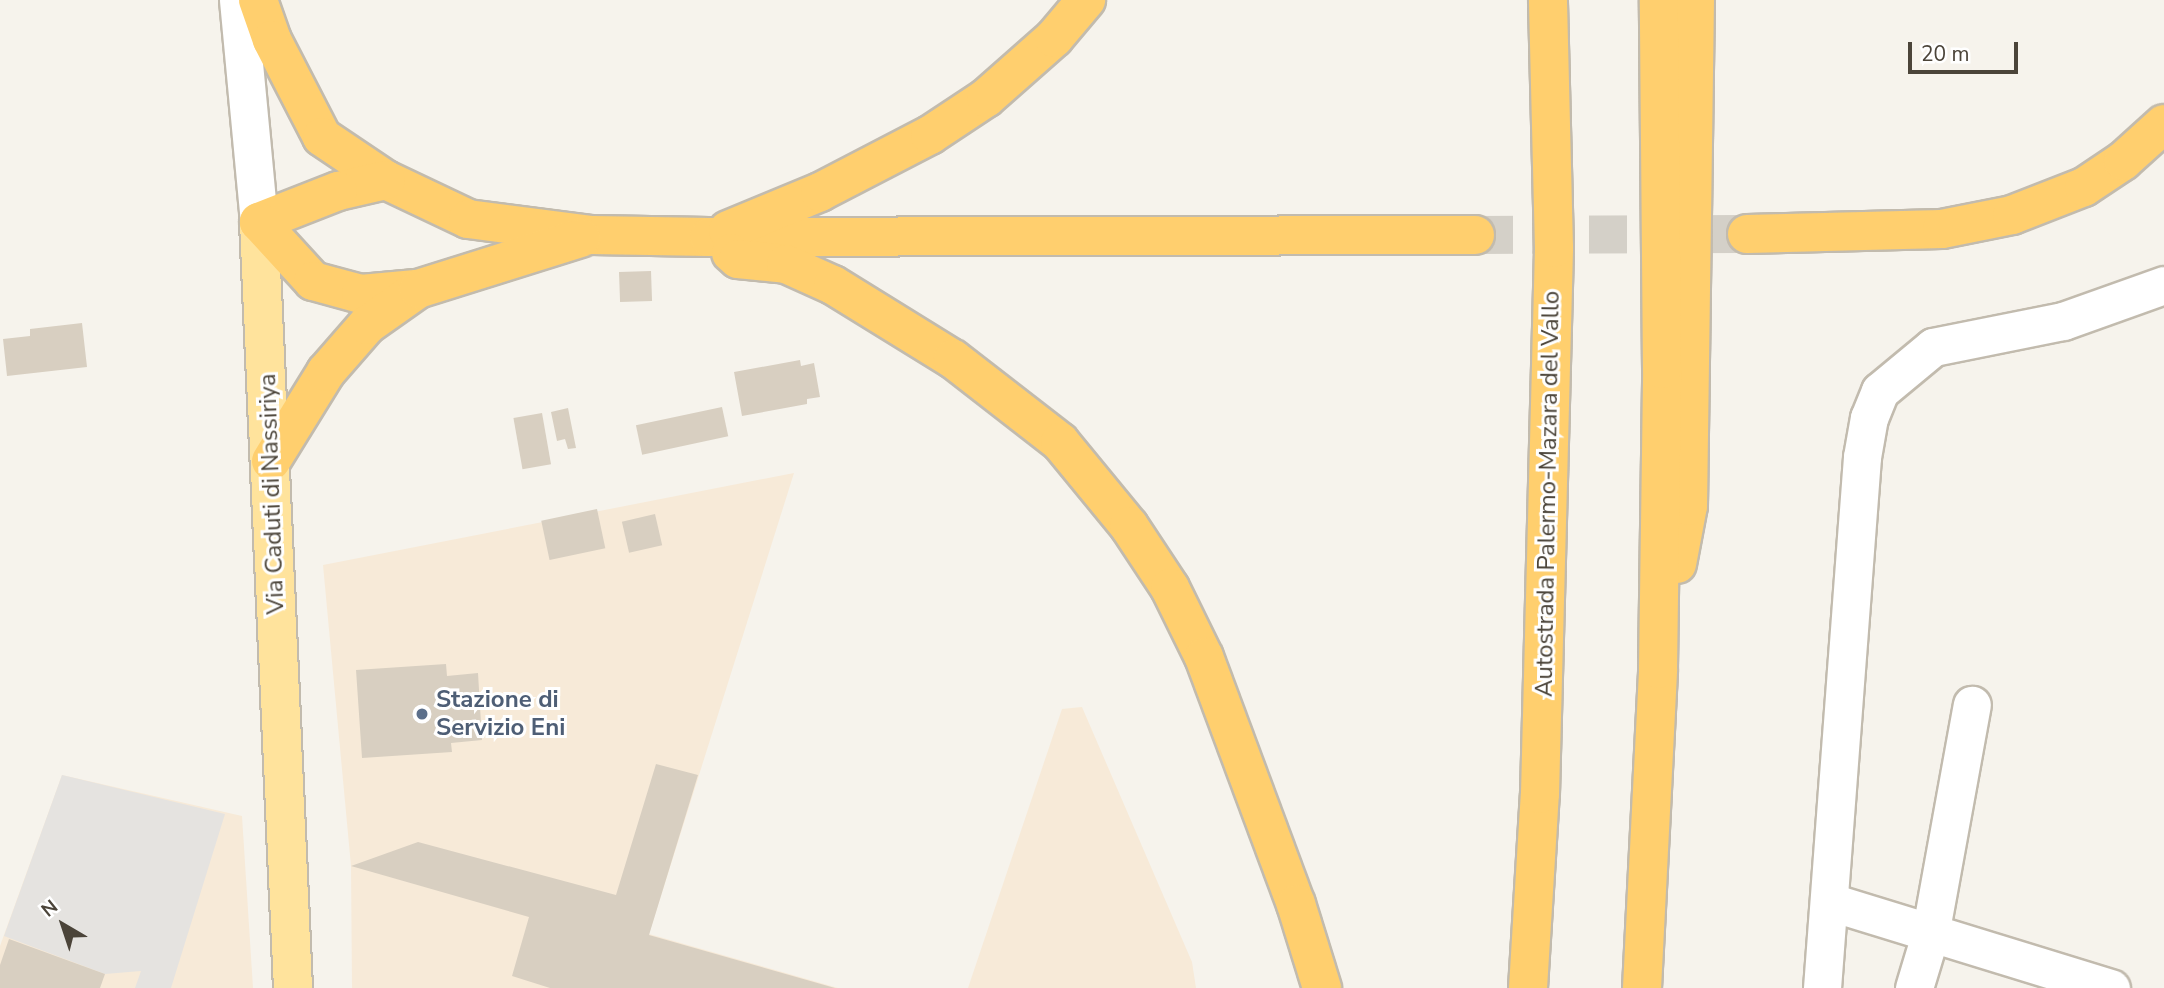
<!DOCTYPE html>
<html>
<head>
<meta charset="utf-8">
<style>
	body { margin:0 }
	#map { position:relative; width:2164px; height:988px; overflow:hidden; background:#f6f3ec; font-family:"Nunito Sans",sans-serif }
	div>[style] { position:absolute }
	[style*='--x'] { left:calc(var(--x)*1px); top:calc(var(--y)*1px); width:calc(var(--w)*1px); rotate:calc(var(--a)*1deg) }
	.commercial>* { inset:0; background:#f7ead8 }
	.parking>* { inset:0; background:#e5e3e0 }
	.building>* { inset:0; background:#d8cfc1; transform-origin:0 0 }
	.highway-tunnel>* { height:38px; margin-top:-19px; transform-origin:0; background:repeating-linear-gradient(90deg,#d4d0c8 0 38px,transparent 0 57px) }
	.roads { filter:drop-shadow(2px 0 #c2bbae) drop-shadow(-2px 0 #c2bbae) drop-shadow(0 2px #c2bbae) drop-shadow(0 -2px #c2bbae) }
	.minor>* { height:37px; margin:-18.5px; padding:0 18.5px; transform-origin:18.5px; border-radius:18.5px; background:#fff }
	.major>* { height:38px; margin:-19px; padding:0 19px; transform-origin:19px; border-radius:19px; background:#ffe39c }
	.highway>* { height:38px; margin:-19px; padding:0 19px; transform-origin:19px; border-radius:19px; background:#ffcf6e }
	.dots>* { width:19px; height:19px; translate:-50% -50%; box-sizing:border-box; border:4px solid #fff; border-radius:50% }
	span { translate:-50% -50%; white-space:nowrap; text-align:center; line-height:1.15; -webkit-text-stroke:6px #fff; paint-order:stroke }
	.street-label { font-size:24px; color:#4b4439 }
	.service-label { font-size:24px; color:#4e5e75; font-weight:700 }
	.left { translate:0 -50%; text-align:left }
	.north { position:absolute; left:28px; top:890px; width:70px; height:70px; -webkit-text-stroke:5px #fff; paint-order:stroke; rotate:321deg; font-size:19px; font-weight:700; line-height:28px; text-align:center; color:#4b4439 }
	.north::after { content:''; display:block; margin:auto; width:24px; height:32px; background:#4b4439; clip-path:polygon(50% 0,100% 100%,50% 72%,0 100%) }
	.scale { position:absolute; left:1908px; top:42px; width:110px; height:32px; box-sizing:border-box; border:4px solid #4b4439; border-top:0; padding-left:9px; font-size:21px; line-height:24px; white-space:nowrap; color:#4b4439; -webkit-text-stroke:5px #fff; paint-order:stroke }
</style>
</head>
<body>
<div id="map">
	<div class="commercial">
		<div style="clip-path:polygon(794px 473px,649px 934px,838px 988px,352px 988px,351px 866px,323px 565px)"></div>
		<div style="clip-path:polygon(1082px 707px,1192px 962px,1196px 988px,968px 988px,1062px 709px)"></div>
		<div style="clip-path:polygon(62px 775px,242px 816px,253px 988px,0 988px,0 946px)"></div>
	</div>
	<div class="parking">
		<div style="clip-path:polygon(62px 775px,225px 814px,171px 988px,135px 988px,141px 971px,105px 974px,4px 936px)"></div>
	</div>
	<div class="building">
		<div style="left:651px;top:271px;width:30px;height:32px;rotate:88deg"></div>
		<div style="clip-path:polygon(82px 323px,87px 367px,7px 376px,3px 339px,30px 336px,30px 329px)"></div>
		<div style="clip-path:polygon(800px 360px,801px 366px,814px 363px,820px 397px,807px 399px,807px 404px,742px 416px,734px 372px)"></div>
		<div style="left:722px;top:407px;width:30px;height:88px;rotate:78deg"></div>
		<div style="clip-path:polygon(568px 408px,576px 448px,568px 449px,565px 439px,557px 441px,551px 412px)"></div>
		<div style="left:542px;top:413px;width:52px;height:29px;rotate:80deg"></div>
		<div style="left:597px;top:509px;width:40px;height:57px;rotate:78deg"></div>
		<div style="left:655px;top:514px;width:32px;height:34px;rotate:77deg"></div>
		<div style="clip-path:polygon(446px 664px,447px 676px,478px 673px,482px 740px,451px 743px,452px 752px,362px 758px,356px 670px)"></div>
		<div style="clip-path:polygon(656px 764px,698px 775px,649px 935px,835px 988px,550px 988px,512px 976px,529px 917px,351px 866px,418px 842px,616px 895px)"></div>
		<div style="clip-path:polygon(9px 939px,105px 974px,100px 988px,0 988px,0 965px)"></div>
	</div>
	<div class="highway-tunnel">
		<div style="--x:1475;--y:235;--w:272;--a:-0.2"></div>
	</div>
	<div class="roads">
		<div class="minor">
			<div style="--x:238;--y:0;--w:223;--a:84.6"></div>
			<div style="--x:1831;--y:902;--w:293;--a:17.1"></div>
			<div style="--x:1822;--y:988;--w:533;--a:-85.69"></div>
			<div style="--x:1862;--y:457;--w:40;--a:-80"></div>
			<div style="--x:1869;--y:418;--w:29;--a:-68"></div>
			<div style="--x:1880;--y:391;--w:69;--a:-39.7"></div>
			<div style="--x:1933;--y:347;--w:133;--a:-11.3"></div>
			<div style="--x:2063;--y:321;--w:107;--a:-19.6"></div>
			<div style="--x:1914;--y:988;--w:55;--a:-73.2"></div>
			<div style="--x:1930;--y:935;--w:234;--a:-79.7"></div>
		</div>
		<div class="major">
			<div style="--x:259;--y:222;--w:767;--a:87.46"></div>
		</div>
		<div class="highway">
			<div style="--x:258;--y:0;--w:42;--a:70.7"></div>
			<div style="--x:272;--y:40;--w:109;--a:62.7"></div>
			<div style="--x:322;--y:137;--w:77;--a:33.9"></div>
			<div style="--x:386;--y:180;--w:91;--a:25.4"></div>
			<div style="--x:468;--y:219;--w:125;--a:7.4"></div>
			<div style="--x:592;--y:235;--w:117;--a:1"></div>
			<div style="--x:709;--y:237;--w:766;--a:-0.15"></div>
			<div style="--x:386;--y:180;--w:49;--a:167.1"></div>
			<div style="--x:338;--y:191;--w:85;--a:158.6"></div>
			<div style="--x:259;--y:222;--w:80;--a:47.5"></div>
			<div style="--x:313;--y:281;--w:50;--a:15.2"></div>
			<div style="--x:361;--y:294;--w:55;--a:-5.2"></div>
			<div style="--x:728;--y:230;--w:100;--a:-22.4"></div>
			<div style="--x:820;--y:192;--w:124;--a:-27.4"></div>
			<div style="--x:930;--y:135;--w:67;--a:-33.5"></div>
			<div style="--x:986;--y:98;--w:91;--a:-41.4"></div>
			<div style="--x:1054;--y:38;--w:50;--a:-49.9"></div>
			<div style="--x:1747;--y:234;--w:195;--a:-1.5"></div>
			<div style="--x:1942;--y:229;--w:71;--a:-11.3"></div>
			<div style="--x:2012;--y:215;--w:77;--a:-21.3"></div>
			<div style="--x:2084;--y:187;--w:47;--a:-33.7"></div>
			<div style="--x:2123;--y:161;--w:55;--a:-42.1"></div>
			<div style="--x:731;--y:253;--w:9;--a:41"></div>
			<div style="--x:738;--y:259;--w:48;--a:5.9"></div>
			<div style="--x:786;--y:264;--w:51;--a:24.1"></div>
			<div style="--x:833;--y:285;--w:141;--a:31.7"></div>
			<div style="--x:953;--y:359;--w:135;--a:37.8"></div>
			<div style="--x:1060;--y:442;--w:109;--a:50.6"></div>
			<div style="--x:1129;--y:526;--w:74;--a:56.5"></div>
			<div style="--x:1170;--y:588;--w:77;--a:63.8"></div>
			<div style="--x:1204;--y:657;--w:264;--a:69.6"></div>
			<div style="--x:1296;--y:904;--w:88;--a:72.8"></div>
			<div style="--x:271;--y:461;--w:105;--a:-58.3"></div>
			<div style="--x:326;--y:372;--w:62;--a:-48.9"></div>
			<div style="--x:367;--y:325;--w:62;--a:-35.2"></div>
			<div style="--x:418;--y:289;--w:171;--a:-17.4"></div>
			<div style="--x:1677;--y:564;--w:59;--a:-79.3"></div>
			<div style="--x:1688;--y:506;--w:506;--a:-89.21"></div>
			<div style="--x:1528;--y:988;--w:194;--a:-86.5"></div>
			<div style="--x:1540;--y:794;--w:546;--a:-88.53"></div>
			<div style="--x:1554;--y:248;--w:248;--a:-91.4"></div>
			<div style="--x:1642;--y:988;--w:319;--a:-87.1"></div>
			<div style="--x:1658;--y:669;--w:300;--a:-89.2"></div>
			<div style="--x:1662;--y:369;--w:369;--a:-90.5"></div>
		</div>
	</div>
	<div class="dots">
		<div style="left:422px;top:714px;background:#5c6f8a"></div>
	</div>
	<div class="street-label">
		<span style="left:272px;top:494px;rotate:-92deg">Via Caduti di Nassiriya</span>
		<span style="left:1548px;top:494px;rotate:-89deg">Autostrada Palermo-Mazara del Vallo</span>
	</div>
	<div class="service-label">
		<span class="left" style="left:436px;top:714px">Stazione di<br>Servizio Eni</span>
	</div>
	<div class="north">N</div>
	<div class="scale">20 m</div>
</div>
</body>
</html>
